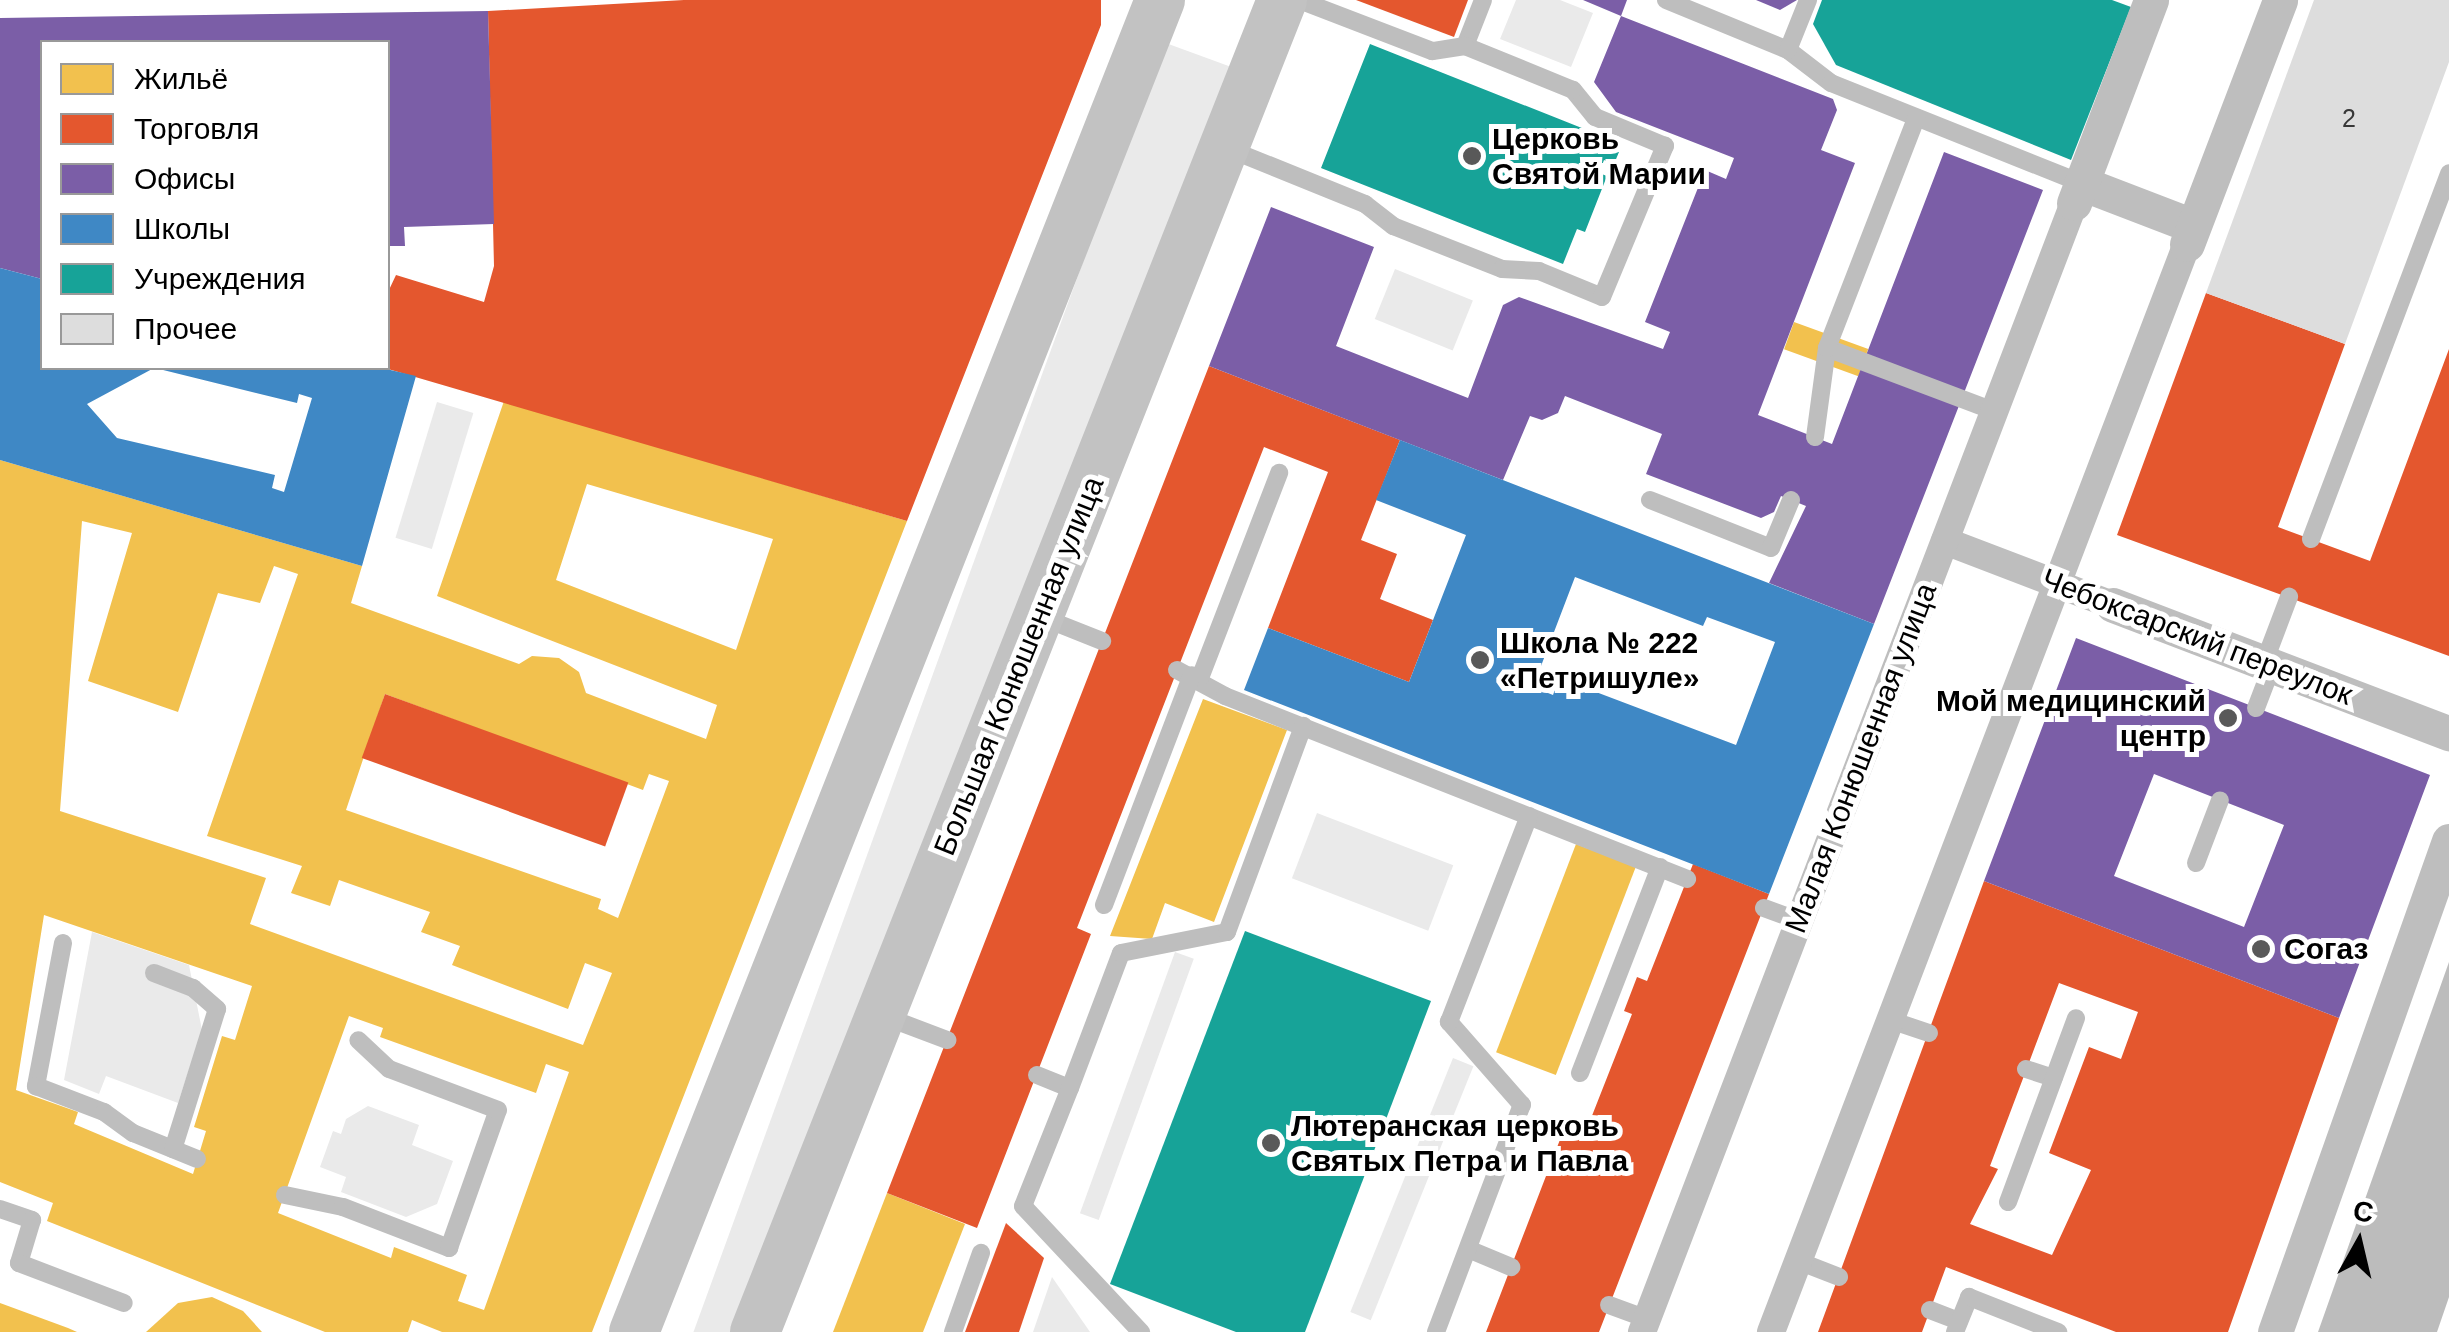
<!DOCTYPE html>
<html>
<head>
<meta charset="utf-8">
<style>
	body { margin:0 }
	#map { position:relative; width:2449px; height:1332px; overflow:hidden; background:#fff; font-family:Helvetica,sans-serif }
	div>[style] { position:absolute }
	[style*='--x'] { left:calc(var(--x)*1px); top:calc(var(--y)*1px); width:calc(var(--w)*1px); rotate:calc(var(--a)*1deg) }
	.green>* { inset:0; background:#eaeaea; transform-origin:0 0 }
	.water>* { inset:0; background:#bcbcbc }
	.homes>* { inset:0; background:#f2c14e; transform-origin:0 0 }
	.shops>* { inset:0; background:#e4572e; transform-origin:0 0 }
	.offices>* { inset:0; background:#7b5ea7 }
	.schools>* { inset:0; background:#3f88c5 }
	.public>* { inset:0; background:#17a398 }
	.building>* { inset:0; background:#ddd }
	.service>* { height:18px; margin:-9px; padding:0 9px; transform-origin:9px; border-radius:9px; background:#bebebe }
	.pedestrian>* { height:28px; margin:-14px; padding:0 14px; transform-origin:14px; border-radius:14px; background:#bebebe }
	.minor>* { height:35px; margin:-17.5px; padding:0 17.5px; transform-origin:17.5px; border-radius:17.5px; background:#bebebe }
	.secondary>* { height:50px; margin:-25px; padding:0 25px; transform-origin:25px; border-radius:25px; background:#c2c2c2 }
	.dots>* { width:28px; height:28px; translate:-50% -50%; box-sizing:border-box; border:5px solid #fff; border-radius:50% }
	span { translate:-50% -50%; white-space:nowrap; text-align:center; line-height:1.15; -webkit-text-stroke:10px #fff; paint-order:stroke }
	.number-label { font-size:25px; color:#373737 }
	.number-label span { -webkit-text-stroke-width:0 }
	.poi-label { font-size:30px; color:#000; font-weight:700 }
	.left { translate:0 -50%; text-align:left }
	.right { translate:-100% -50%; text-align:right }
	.street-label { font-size:30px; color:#000 }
	.legend { position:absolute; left:40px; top:40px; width:350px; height:330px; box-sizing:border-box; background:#fff; border:2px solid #999; margin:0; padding:12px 18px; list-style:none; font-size:30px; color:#000 }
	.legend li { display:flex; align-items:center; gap:20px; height:50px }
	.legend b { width:50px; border:2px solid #999 }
	.north { position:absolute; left:2309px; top:1192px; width:100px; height:100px; -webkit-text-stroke:8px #fff; paint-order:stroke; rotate:8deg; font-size:28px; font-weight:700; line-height:40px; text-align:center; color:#000 }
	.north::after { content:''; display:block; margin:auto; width:35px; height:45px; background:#000; clip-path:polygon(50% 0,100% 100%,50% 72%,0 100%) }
</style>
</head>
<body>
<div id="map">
	<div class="green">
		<div style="clip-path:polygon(1516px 0,1560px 0,1593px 13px,1571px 67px,1500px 39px)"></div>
		<div style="left:1163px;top:42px;width:72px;height:1386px;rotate:20deg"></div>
		<div style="left:1395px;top:269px;width:84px;height:54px;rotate:22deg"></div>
		<div style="left:437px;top:402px;width:38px;height:142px;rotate:17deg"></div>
		<div style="left:1317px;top:813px;width:146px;height:70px;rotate:21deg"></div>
		<div style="clip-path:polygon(92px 932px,189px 965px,202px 1030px,178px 1103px,106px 1076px,99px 1094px,64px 1080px)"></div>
		<div style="left:1175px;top:952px;width:20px;height:278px;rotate:20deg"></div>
		<div style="left:1453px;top:1058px;width:22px;height:274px;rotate:22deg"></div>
		<div style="clip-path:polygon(368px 1106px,419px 1125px,412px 1145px,453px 1161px,437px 1204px,406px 1217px,341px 1192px,346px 1177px,320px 1167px,333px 1131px,341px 1134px,346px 1119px)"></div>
		<div style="clip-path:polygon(1052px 1277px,1090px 1332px,1033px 1332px)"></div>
	</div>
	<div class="water">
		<div style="clip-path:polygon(2449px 962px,2449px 1297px,2437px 1332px,2318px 1332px)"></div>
	</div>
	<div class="homes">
		<div style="left:1794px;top:322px;width:79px;height:29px;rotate:20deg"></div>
		<div style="clip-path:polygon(evenodd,504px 401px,907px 521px,592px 1332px,442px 1332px,412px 1320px,408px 1332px,325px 1332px,47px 1221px,53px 1203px,0 1182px,0 460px,362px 566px,351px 603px,519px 664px,532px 656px,559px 658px,579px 672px,586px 693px,706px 739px,717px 705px,437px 596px,504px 401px,587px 484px,773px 539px,736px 650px,556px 580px,587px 484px,504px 401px,82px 521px,132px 533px,88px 681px,178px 712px,218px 593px,260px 603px,274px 566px,298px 574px,207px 836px,302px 866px,291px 893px,330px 906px,339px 880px,430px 912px,421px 932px,460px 946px,452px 965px,568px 1009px,585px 963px,612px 973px,583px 1045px,250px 924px,266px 878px,60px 811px,82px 521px,504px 401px,385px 694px,643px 790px,649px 774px,669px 781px,618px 918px,598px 909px,601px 899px,346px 810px,385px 694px,504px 401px,44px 915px,252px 986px,235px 1040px,222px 1036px,194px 1127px,206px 1131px,193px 1174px,74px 1124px,78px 1112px,16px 1090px,44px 915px,504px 401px,349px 1016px,383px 1028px,380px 1037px,536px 1093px,546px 1064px,569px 1072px,484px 1310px,458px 1301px,467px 1275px,394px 1247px,391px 1258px,278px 1213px,349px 1016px)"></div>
		<div style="clip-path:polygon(1203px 699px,1287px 730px,1214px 922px,1165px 903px,1152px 939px,1110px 936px)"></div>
		<div style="left:1576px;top:844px;width:64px;height:223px;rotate:21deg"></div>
		<div style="clip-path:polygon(887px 1193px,965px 1224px,923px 1332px,833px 1332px)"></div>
		<div style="clip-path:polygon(212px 1297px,243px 1311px,262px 1332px,146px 1332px,178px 1303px)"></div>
		<div style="clip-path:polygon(0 1303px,68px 1328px,77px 1332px,0 1332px)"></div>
	</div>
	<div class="shops">
		<div style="clip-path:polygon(684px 0,1101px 0,1101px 25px,907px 521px,388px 369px,388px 292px,396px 275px,484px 302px,494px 266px,488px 11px)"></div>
		<div style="clip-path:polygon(1356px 0,1468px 0,1454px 37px)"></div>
		<div style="clip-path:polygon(2206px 293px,2345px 344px,2278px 527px,2370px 561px,2449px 349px,2449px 656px,2117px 535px)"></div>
		<div style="clip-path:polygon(1209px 366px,1400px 440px,1361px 540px,1397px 554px,1380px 599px,1433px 620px,1409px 682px,1268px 628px,1328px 472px,1264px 447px,1077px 928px,1091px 934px,977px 1228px,887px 1193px)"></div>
		<div style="left:385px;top:694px;width:259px;height:68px;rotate:20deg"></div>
		<div style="clip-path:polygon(1693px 864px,1769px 894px,1599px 1332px,1486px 1332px,1566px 1124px,1586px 1131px,1632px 1014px,1624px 1011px,1637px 977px,1647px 981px)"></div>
		<div style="clip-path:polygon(evenodd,1984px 881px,2339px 1018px,2228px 1332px,2116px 1332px,1946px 1267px,1922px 1332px,1818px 1332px,1984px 881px,2059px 983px,2138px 1012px,2121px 1059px,2089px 1047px,2049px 1153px,2091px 1170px,2052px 1255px,1970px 1224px,1998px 1169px,1990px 1166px,2059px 983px)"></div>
		<div style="clip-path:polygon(1006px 1223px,1044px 1258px,1019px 1332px,965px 1332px)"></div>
	</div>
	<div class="offices">
		<div style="clip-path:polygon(1583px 0,1627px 0,1621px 16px)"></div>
		<div style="clip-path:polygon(1756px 0,1797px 0,1780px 10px)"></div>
		<div style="clip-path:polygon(488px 11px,494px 224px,404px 227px,405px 246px,388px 246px,388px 42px,42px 42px,42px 279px,0 268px,0 18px)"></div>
		<div style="clip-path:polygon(1621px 16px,1833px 99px,1837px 110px,1821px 150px,1855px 163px,1758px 415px,1832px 444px,1944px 152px,2043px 190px,1874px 624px,1769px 583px,1806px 506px,1781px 496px,1774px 512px,1761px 518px,1646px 474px,1662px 434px,1565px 396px,1558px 413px,1542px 420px,1530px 416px,1503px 480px,1209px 366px,1271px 207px,1374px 247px,1336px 346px,1468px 398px,1503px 305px,1519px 297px,1663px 349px,1670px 332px,1645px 322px,1705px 170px,1726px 179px,1734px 158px,1616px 112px,1594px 82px)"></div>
		<div style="clip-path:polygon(evenodd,2076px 638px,2430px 775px,2339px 1018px,1984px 881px,2076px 638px,2154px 774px,2284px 825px,2244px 927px,2114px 876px,2154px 774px)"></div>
	</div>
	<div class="schools">
		<div style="clip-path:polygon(0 268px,42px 279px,42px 368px,154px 368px,87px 404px,117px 438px,275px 475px,272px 488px,284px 492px,312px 398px,299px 394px,297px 403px,155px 368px,382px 368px,416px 376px,362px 566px,0 460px)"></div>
		<div style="clip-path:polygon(evenodd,1400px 440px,1874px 624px,1769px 894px,1244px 690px,1268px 628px,1409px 682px,1466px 535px,1376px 500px,1400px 440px,1575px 577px,1703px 626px,1707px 617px,1775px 642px,1736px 745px,1559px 678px,1553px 695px,1533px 687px,1575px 577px)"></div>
	</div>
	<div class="public">
		<div style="clip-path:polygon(1822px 0,2112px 0,2131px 7px,2071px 160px,1836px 65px,1813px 24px)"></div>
		<div style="clip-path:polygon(1370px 44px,1612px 140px,1609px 148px,1619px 152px,1614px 164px,1604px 160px,1599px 173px,1607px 176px,1585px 232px,1577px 229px,1563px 264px,1321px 168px)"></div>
		<div style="clip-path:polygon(1245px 931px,1431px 1001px,1305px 1332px,1236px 1332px,1110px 1284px)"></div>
	</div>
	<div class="building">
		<div style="clip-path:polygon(2314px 0,2449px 0,2449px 62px,2345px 344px,2206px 293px)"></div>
	</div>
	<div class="service">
		<div style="--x:1666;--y:0;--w:132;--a:22.3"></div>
		<div style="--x:1788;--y:50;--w:54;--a:37.5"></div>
		<div style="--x:1831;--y:83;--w:269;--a:21.8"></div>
		<div style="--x:1465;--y:46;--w:49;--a:-68.6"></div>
		<div style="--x:1788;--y:50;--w:54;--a:-68.2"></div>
		<div style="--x:1229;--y:149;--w:147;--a:22"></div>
		<div style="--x:1365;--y:204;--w:36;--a:38"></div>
		<div style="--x:1393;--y:226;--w:117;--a:21.5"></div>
		<div style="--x:1502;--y:269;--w:37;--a:3"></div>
		<div style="--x:1539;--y:271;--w:68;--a:22.4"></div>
		<div style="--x:1602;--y:297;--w:164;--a:-67.4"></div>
		<div style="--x:1665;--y:146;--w:76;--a:-157.5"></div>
		<div style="--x:1595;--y:117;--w:35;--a:-129"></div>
		<div style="--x:1573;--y:90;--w:117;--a:-157.8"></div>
		<div style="--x:1465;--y:46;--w:33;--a:171"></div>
		<div style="--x:1432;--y:51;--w:142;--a:-159"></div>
		<div style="--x:1827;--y:348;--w:178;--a:20.7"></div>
		<div style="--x:1815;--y:437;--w:90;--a:-82.3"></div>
		<div style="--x:1827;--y:348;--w:247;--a:-68.8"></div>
		<div style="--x:1650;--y:500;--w:130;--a:21.6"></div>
		<div style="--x:1771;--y:548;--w:52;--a:-67.4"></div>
		<div style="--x:2311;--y:539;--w:391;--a:-69.3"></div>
		<div style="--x:1039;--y:616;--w:68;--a:21.6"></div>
		<div style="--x:2264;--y:663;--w:71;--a:-69.3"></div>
		<div style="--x:1177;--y:670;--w:55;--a:28.4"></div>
		<div style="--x:1225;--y:696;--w:497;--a:21.6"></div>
		<div style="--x:1200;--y:678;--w:220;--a:-68.9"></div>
		<div style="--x:2256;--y:708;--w:45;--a:-69.1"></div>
		<div style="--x:2196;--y:863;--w:67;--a:-69.1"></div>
		<div style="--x:1104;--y:905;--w:246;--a:-69.1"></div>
		<div style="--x:1764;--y:908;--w:37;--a:20"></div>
		<div style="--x:63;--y:943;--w:146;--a:100.7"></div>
		<div style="--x:36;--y:1086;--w:73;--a:20.9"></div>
		<div style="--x:104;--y:1112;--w:36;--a:36"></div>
		<div style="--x:133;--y:1133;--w:69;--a:22.1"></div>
		<div style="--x:154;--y:973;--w:42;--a:21"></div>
		<div style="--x:193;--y:988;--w:32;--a:41"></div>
		<div style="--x:217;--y:1009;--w:147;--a:107.4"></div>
		<div style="--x:881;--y:1015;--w:71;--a:20.7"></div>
		<div style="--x:1890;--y:1020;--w:41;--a:18.4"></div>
		<div style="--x:2026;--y:1069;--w:29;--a:18"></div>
		<div style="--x:1580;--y:1073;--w:221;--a:-68.8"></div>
		<div style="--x:1037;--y:1075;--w:35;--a:22"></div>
		<div style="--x:1070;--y:1088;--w:127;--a:111.7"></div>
		<div style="--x:1023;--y:1206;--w:173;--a:46.9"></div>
		<div style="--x:1070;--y:1088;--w:144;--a:-69.3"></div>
		<div style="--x:1121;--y:953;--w:108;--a:-11.2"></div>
		<div style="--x:1227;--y:932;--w:220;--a:-69.7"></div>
		<div style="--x:285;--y:1195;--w:59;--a:11.7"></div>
		<div style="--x:343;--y:1207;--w:114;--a:21.1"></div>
		<div style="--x:449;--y:1248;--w:146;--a:-70.5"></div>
		<div style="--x:498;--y:1110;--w:116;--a:-159.4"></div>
		<div style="--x:389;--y:1069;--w:42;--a:-136.9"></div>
		<div style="--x:2008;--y:1202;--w:196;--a:-69.7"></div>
		<div style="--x:0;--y:1209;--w:34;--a:19"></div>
		<div style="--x:32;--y:1220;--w:45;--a:106.8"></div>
		<div style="--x:19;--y:1263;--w:112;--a:20.9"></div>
		<div style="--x:1468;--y:1249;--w:47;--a:22.7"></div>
		<div style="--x:1798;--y:1261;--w:44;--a:21.3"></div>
		<div style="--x:1609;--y:1305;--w:40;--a:20.2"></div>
		<div style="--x:1930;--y:1310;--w:31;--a:21"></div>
		<div style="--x:953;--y:1332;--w:84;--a:-70.5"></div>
		<div style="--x:1436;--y:1332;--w:243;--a:-69.3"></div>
		<div style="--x:1522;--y:1105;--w:111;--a:-131.3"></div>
		<div style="--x:1449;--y:1022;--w:221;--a:-68.8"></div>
		<div style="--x:1955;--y:1332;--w:38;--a:-68"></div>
		<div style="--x:1969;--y:1297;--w:96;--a:21.5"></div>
	</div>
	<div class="pedestrian">
		<div style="--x:1945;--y:541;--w:180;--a:20.9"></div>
		<div style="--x:1642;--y:1332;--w:1209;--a:-69.06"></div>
		<div style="--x:1771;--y:1332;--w:1165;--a:-69.08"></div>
	</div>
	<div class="minor">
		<div style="--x:2081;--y:183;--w:120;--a:21"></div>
		<div style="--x:2074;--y:203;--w:217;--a:-69.2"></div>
		<div style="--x:2187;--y:244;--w:261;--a:-69.1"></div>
		<div style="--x:2113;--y:605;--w:360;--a:20.9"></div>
		<div style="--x:2275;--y:1332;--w:521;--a:-70.49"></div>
	</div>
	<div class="secondary">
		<div style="--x:634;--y:1332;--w:1432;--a:-68.45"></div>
		<div style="--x:755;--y:1332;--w:1432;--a:-68.41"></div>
	</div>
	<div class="dots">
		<div style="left:1472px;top:156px;background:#595959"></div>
		<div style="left:1480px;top:660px;background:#595959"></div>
		<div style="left:2228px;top:718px;background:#595959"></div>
		<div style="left:2261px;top:949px;background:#595959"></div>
		<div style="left:1271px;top:1143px;background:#595959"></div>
	</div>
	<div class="number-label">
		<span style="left:2349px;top:118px">2</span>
	</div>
	<div class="poi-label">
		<span class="left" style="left:1492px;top:156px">Церковь<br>Святой Марии</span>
		<span class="left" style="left:1500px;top:660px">Школа № 222<br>«Петришуле»</span>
		<span class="right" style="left:2206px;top:718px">Мой медицинский<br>центр</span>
		<span class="left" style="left:2284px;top:949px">Согаз</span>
		<span class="left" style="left:1291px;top:1143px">Лютеранская церковь<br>Святых Петра и Павла</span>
	</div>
	<div class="street-label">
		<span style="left:2197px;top:637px;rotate:21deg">Чебоксарский переулок</span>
		<span style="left:1019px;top:666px;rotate:-68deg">Большая Конюшенная улица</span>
		<span style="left:1861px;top:758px;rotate:-69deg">Малая Конюшенная улица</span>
	</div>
	<ul class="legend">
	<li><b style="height:28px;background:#f2c14e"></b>Жильё</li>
	<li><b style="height:28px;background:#e4572e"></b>Торговля</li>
	<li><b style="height:28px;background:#7b5ea7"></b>Офисы</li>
	<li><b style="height:28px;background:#3f88c5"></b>Школы</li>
	<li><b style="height:28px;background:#17a398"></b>Учреждения</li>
	<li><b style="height:28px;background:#ddd"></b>Прочее</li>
	</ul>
	<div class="north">С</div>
</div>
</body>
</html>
